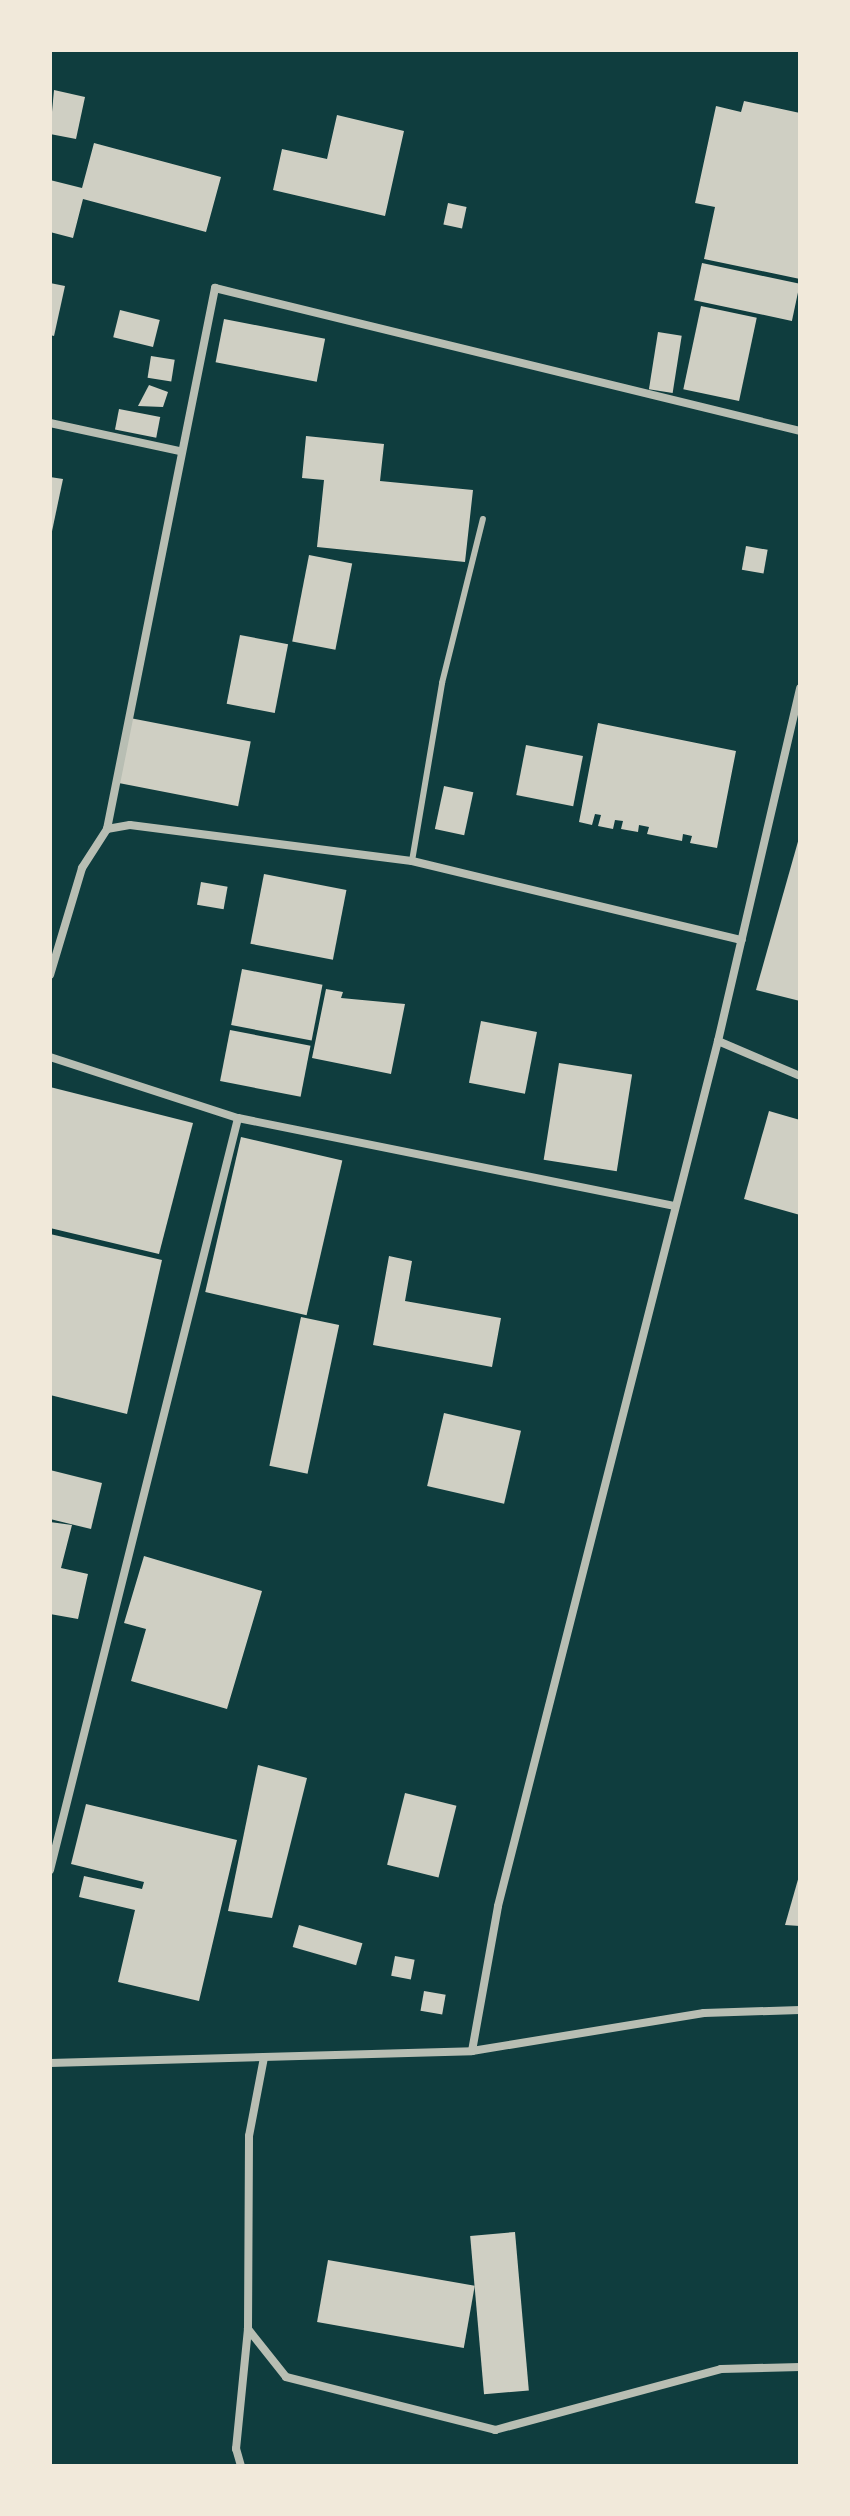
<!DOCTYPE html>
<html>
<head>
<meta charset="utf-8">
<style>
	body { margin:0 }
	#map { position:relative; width:850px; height:2516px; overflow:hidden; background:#0f3d3e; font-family:Poppins,sans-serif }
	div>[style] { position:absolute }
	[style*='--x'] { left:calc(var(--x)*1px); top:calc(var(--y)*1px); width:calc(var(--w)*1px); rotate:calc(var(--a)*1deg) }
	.building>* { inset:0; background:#cfcfc3; transform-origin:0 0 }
	.service>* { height:6px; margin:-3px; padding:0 3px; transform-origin:3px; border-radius:3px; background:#b8beb3 }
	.minor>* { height:8px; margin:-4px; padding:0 4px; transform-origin:4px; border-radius:4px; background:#b8beb3 }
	span { translate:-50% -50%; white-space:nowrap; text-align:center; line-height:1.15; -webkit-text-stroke:6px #f1e9da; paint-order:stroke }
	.frame { position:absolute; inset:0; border:52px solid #f1e9da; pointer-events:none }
</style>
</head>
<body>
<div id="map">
	<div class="building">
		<div style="clip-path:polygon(54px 90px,85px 97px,76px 139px,50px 134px)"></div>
		<div style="clip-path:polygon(744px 101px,800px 113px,800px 279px,704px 259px,715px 207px,695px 203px,716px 106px,741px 112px)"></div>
		<div style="clip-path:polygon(337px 115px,404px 131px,385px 216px,273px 190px,282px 149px,327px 159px)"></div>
		<div style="clip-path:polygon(94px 143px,221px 177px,206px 232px,83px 199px,73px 238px,50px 232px,50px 180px,82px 188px)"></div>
		<div style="left:448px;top:203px;width:19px;height:22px;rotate:12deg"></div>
		<div style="left:702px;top:263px;width:100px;height:38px;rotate:12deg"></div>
		<div style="clip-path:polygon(50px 283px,65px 286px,54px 336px,50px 335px)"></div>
		<div style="left:701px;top:306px;width:57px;height:85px;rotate:12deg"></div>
		<div style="left:120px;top:310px;width:41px;height:28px;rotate:14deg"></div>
		<div style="left:224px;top:319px;width:103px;height:44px;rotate:11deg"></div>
		<div style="left:658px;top:332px;width:24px;height:58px;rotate:9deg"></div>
		<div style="left:151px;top:356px;width:24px;height:22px;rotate:9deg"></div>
		<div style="clip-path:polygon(149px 385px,168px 392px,163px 407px,138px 406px)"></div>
		<div style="left:119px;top:409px;width:42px;height:21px;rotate:11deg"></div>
		<div style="clip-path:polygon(306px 436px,384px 444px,380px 481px,473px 490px,465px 562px,317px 547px,324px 480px,302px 478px)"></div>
		<div style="clip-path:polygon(50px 477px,63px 479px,51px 536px,50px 536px)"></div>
		<div style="left:746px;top:546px;width:22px;height:24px;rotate:10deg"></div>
		<div style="left:309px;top:555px;width:44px;height:88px;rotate:11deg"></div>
		<div style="left:240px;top:635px;width:49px;height:70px;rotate:11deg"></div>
		<div style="left:130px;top:718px;width:123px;height:66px;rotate:11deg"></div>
		<div style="clip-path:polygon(598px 723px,736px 751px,717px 848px,690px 843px,692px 836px,683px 834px,682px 841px,647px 834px,649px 827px,639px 825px,638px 832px,621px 829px,623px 821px,615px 820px,613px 829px,598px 826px,601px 815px,595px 814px,592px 825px,579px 822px)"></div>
		<div style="left:526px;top:745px;width:58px;height:51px;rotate:11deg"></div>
		<div style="left:444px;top:786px;width:30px;height:44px;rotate:12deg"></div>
		<div style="clip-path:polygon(799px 838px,800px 838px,800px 1001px,756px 990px)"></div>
		<div style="left:264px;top:874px;width:84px;height:71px;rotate:11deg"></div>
		<div style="left:201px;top:882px;width:27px;height:23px;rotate:10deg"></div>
		<div style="left:242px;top:969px;width:82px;height:57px;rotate:11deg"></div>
		<div style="clip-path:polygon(326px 989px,343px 992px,341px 998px,405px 1004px,391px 1074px,312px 1058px)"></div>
		<div style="left:481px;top:1021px;width:57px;height:63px;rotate:11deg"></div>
		<div style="left:230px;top:1030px;width:82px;height:52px;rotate:11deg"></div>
		<div style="left:559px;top:1063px;width:74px;height:98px;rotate:9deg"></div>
		<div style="clip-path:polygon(50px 1087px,193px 1123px,159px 1254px,50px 1228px)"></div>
		<div style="clip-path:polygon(769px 1111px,800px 1120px,800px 1215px,744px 1199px)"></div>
		<div style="left:241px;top:1137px;width:104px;height:159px;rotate:13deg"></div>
		<div style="clip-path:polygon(50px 1234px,162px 1260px,127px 1414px,50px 1395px)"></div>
		<div style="clip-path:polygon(389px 1256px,412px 1261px,405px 1301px,501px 1318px,492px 1367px,373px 1345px)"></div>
		<div style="left:301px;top:1317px;width:39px;height:152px;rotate:12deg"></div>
		<div style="left:444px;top:1413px;width:79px;height:75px;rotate:13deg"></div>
		<div style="clip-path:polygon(50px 1470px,102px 1483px,91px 1529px,50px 1519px)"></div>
		<div style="clip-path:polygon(50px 1522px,72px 1525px,61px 1568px,88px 1574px,78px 1619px,50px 1614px)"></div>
		<div style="clip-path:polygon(144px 1556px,262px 1591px,227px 1709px,131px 1681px,146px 1629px,124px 1623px)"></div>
		<div style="clip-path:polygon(258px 1765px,307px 1778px,272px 1918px,228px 1911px)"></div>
		<div style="left:405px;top:1793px;width:53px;height:74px;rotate:14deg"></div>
		<div style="clip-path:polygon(86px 1804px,237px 1840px,199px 2001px,118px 1982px,135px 1910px,79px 1897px,84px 1876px,142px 1889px,144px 1882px,71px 1864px)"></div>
		<div style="clip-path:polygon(799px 1876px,800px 1926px,785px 1925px)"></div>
		<div style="left:299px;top:1925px;width:66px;height:23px;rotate:16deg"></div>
		<div style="left:395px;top:1956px;width:20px;height:20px;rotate:11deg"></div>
		<div style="left:424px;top:1991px;width:22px;height:20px;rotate:10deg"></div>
		<div style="left:515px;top:2232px;width:159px;height:45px;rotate:85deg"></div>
		<div style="left:328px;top:2260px;width:149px;height:63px;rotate:10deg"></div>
	</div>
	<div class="service">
		<div style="--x:412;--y:861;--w:181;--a:-80.4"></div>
		<div style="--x:442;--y:683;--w:169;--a:-76"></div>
	</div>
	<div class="minor">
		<div style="--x:50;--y:423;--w:133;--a:12.2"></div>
		<div style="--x:107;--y:829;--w:552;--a:-78.71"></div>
		<div style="--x:215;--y:288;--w:602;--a:13.74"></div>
		<div style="--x:50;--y:975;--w:112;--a:-73.3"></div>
		<div style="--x:82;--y:868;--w:46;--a:-57.3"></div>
		<div style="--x:107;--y:829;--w:23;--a:-10"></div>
		<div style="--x:130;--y:825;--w:284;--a:7.3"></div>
		<div style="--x:412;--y:861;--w:339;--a:13.5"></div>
		<div style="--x:718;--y:1041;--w:89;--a:23.1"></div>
		<div style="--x:50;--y:1057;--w:198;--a:18"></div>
		<div style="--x:238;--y:1118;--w:446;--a:11.4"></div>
		<div style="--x:50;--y:1870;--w:775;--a:-75.96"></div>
		<div style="--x:472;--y:2051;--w:147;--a:-79.8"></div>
		<div style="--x:498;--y:1906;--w:893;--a:-75.73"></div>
		<div style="--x:718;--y:1041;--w:362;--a:-76.9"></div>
		<div style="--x:50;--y:2063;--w:422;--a:-1.6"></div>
		<div style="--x:472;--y:2051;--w:235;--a:-9.3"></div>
		<div style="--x:704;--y:2013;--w:96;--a:-1.8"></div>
		<div style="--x:248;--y:2329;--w:61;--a:51.6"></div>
		<div style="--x:286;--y:2377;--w:216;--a:14.2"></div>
		<div style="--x:495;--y:2430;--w:234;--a:-15.1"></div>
		<div style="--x:721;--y:2369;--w:79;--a:-1.5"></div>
		<div style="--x:241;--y:2466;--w:18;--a:-106"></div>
		<div style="--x:236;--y:2449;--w:121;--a:-84.3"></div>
		<div style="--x:248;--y:2329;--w:193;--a:-89.7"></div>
		<div style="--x:249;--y:2136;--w:80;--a:-79.2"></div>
	</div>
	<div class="frame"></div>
</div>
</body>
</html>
